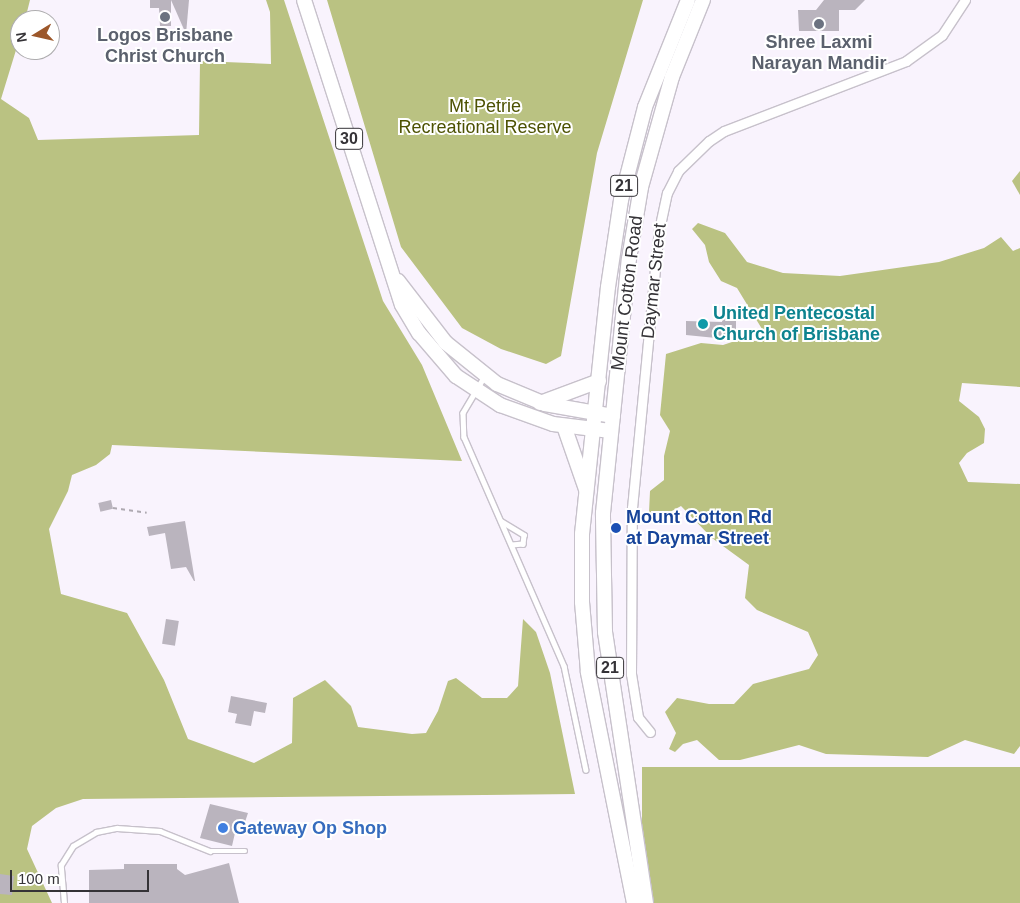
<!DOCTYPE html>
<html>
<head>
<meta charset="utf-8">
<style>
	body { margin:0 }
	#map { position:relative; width:1020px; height:903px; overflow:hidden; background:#f9f3fd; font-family:Helvetica,sans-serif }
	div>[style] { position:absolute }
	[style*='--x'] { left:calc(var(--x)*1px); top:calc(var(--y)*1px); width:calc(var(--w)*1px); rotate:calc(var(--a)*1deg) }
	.forest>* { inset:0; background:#bac282; transform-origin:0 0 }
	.building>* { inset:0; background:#bab4be; transform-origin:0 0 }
	.path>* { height:2px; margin-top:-1px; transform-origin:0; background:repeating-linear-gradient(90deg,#aea9b1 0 4px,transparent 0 8px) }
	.roads { filter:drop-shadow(1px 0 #c7c1cb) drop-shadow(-1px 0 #c7c1cb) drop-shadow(0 1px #c7c1cb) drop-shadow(0 -1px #c7c1cb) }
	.service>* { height:4.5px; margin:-2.25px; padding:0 2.25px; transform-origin:2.25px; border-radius:2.25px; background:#fff }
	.minor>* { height:9px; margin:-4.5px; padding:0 4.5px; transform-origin:4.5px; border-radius:4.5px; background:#fff }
	.primary>* { height:14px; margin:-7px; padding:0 7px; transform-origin:7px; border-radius:7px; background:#fff }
	.trunk>* { height:14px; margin:-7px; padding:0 7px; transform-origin:7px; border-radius:7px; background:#fff }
	.dots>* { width:14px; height:14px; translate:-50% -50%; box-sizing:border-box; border:2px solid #fff; border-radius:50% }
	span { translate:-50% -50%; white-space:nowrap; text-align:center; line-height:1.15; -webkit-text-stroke:4px #fff; paint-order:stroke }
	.shield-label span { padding:1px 4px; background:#fff; border:1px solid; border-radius:4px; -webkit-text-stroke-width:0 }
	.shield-label { font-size:16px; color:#353337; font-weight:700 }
	.worship-label { font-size:18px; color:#5b616d; font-weight:700 }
	.park-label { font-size:18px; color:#4d5203 }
	.street-label { font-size:18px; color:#353337 }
	.culture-label { font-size:18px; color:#0d838f; font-weight:700 }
	.left { translate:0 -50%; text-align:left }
	.transit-label { font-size:18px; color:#164399; font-weight:700 }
	.shop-label { font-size:18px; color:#366cbe; font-weight:700 }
	.north { position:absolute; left:10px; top:10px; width:50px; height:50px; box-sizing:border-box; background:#fff; border:1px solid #aeadaf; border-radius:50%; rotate:261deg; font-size:14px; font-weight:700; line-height:20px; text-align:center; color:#353337 }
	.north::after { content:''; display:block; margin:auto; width:18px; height:22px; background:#9c572a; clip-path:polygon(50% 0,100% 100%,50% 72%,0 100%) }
	.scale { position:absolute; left:10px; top:870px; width:139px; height:22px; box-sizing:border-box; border:2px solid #353337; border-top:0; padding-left:6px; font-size:15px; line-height:18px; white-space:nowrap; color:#353337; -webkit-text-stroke:4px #fff; paint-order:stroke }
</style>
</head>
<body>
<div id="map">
	<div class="forest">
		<div style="clip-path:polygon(0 0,30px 0,25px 20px,20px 20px,20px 37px,1px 99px,29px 118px,38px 140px,199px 135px,200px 61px,271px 64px,270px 12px,266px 0,284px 0,383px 301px,422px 365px,462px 461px,112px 445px,110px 454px,96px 465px,72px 475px,68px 491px,49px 529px,61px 594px,127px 613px,164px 680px,188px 739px,254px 763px,292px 743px,293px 698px,325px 680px,351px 706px,358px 727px,412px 734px,426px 733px,438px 711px,448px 681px,456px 678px,482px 698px,507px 698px,518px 686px,523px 619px,536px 632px,550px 673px,575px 794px,83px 799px,56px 808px,32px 826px,27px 849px,52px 903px,0 903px)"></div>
		<div style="clip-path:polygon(327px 0,643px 0,597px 153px,561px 356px,546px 364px,501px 349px,462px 328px,401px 247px)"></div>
		<div style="clip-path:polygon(1020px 171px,1020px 195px,1012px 181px)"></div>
		<div style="clip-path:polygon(698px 223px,725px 233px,747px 262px,783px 273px,840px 276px,939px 262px,984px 248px,1001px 237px,1013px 251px,1020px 248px,1020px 387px,962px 383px,959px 401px,979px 417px,985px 429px,984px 443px,967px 453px,959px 463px,968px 482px,1020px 484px,1020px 746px,1014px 754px,965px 740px,928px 757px,826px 754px,799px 745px,740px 760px,719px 760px,697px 740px,683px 744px,675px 752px,669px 749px,676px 733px,665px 712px,677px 698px,709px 704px,734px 704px,753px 684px,809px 669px,818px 655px,808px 632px,757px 610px,745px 598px,749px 565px,712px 538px,681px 506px,670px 512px,649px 513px,650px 491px,664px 480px,664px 456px,670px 431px,660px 415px,666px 354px,701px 343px,723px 345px,741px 339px,762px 342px,765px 334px,737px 288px,721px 281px,709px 262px,705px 245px,692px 229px)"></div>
		<div style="left:642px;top:767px;width:378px;height:138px"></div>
	</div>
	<div class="building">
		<div style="clip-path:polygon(150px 0,171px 0,171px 26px,160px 26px,159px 8px,150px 8px)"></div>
		<div style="clip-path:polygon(171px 0,189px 0,186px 34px)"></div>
		<div style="clip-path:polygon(824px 0,865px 0,855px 10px,839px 10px,839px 31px,799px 31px,798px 10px,816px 10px)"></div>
		<div style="clip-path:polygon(723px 308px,732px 308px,732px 312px,736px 312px,736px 340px,686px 335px,686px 321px,722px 322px)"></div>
		<div style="left:111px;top:500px;width:9px;height:13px;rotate:77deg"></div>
		<div style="clip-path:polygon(185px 521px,195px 581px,194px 581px,186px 567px,171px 569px,165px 533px,149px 536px,147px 527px)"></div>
		<div style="left:166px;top:619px;width:13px;height:25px;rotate:9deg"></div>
		<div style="clip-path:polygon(231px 696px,267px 703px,265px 713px,254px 711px,251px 726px,235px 723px,237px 714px,228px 712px)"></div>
		<div style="clip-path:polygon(210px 804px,248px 813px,241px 834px,235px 833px,232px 846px,200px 838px)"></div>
		<div style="clip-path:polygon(229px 863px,239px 903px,89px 903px,89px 870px,124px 869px,124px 864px,177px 864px,177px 869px,185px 875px)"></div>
		<div style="clip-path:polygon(0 874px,14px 876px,12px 895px,0 894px)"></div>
	</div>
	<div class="path">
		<div style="--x:113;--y:508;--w:34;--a:8"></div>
	</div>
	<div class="roads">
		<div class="service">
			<div style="--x:485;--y:376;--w:43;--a:120.7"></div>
			<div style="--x:463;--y:413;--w:24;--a:88"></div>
			<div style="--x:464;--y:437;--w:250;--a:66.4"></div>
			<div style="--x:564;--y:666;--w:106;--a:78.1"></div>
			<div style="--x:501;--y:521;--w:27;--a:31"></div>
			<div style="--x:524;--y:535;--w:9;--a:96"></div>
			<div style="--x:523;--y:544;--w:11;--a:175"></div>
			<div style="--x:64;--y:903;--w:38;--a:-95"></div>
			<div style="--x:61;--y:865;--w:22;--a:-58"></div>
			<div style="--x:73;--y:846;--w:27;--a:-31"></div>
			<div style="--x:96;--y:832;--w:21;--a:-11"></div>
			<div style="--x:117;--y:828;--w:43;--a:4"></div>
			<div style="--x:160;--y:831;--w:54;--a:21.8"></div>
			<div style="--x:210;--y:851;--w:35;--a:0"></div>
		</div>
		<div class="minor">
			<div style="--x:650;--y:732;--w:19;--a:-129"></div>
			<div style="--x:638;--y:717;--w:44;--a:-99.2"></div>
			<div style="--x:631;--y:674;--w:166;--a:-89.7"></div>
			<div style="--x:632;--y:508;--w:279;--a:-84.5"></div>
			<div style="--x:659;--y:230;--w:38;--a:-78"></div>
			<div style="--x:667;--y:193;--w:25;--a:-63"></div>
			<div style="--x:678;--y:171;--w:43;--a:-44.1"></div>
			<div style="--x:709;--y:141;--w:18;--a:-34"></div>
			<div style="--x:724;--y:131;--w:195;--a:-21"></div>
			<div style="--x:906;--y:61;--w:44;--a:-35.8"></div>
			<div style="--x:942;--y:35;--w:42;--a:-56.7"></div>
		</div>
		<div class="primary">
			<div style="--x:304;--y:0;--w:320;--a:72.2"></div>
			<div style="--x:402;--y:305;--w:33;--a:59"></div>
			<div style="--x:419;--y:333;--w:57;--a:49.3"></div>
			<div style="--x:456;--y:376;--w:53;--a:33.4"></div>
			<div style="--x:500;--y:405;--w:56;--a:19.7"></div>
			<div style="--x:553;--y:424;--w:58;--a:6.9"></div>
			<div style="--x:398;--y:281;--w:78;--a:52.3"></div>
			<div style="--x:446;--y:343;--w:65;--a:38.8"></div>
			<div style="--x:497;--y:384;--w:52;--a:22.6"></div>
			<div style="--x:545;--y:404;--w:69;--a:10"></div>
		</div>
		<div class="trunk">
			<div style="--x:540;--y:403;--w:63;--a:-20.4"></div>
			<div style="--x:564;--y:426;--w:67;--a:70.8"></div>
			<div style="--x:634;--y:903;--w:236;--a:-101.3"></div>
			<div style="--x:588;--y:672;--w:70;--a:-94.9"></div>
			<div style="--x:582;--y:602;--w:68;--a:-90"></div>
			<div style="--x:582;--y:534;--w:248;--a:-84"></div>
			<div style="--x:608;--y:287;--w:88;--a:-81.5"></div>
			<div style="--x:621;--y:200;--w:96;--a:-75.5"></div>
			<div style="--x:645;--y:107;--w:115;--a:-68.1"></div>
			<div style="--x:646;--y:903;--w:274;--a:-98.6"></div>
			<div style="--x:605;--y:632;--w:119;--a:-91"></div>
			<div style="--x:603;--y:513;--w:255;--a:-84.2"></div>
			<div style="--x:629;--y:259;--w:73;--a:-80.5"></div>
			<div style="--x:641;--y:187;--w:114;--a:-74.3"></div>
			<div style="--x:672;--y:77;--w:83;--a:-68.1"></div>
		</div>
	</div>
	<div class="dots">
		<div style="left:165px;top:17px;background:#6b7280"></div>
		<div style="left:819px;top:24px;background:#6b7280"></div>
		<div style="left:703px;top:324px;background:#0f9aa8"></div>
		<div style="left:616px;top:528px;background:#1a4fb4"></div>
		<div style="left:223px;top:828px;background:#3f7fe0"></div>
	</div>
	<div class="shield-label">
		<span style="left:349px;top:139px">30</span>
		<span style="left:624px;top:186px">21</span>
		<span style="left:610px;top:668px">21</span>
	</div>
	<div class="worship-label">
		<span style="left:165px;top:46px">Logos Brisbane<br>Christ Church</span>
		<span style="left:819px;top:53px">Shree Laxmi<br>Narayan Mandir</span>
	</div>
	<div class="park-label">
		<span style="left:485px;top:117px">Mt Petrie<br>Recreational Reserve</span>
	</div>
	<div class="street-label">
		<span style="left:654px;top:281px;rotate:-84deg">Daymar Street</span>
		<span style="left:627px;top:293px;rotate:-83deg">Mount Cotton Road</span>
	</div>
	<div class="culture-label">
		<span class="left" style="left:713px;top:324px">United Pentecostal<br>Church of Brisbane</span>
	</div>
	<div class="transit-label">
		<span class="left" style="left:626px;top:528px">Mount Cotton Rd<br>at Daymar Street</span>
	</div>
	<div class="shop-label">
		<span class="left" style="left:233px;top:828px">Gateway Op Shop</span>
	</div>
	<div class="north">N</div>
	<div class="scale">100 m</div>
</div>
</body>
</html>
